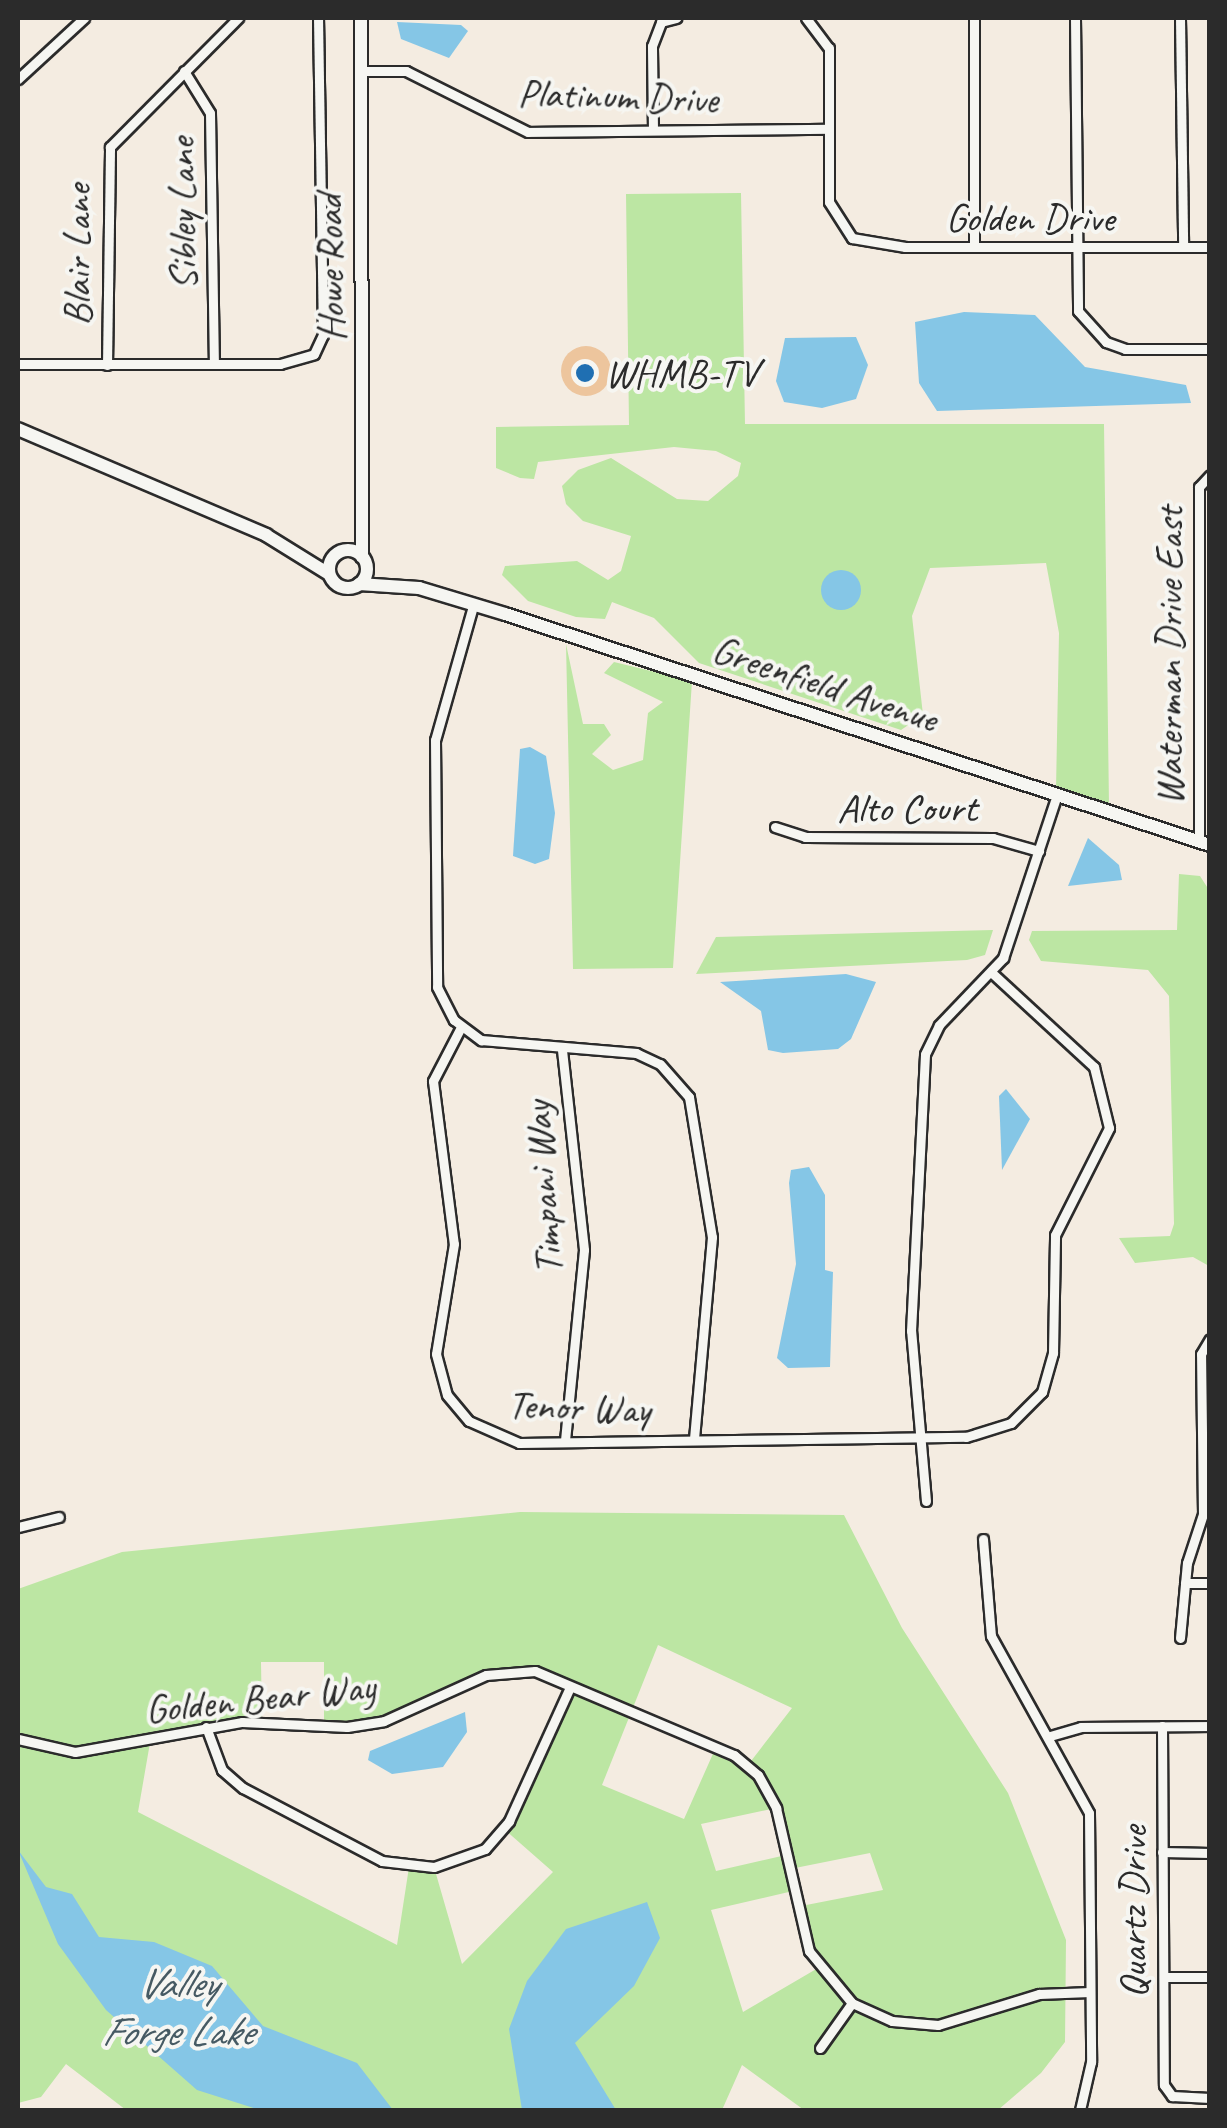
<!DOCTYPE html>
<html>
<head>
<meta charset="utf-8">
<style>
	body { margin:0 }
	#map { position:relative; width:1227px; height:2128px; overflow:hidden; background:#f4ece1; font-family:Caveat,sans-serif }
	div>[style] { position:absolute }
	[style*='--x'] { left:calc(var(--x)*1px); top:calc(var(--y)*1px); width:calc(var(--w)*1px); rotate:calc(var(--a)*1deg) }
	.green>* { inset:0; background:#bce6a3 }
	.water>* { inset:0; background:#85c6e6 }
	.round { border-radius:50% }
	.building>* { inset:0; background:#edc59d }
	.roads { filter:drop-shadow(2px 0 #2b2b2b) drop-shadow(-2px 0 #2b2b2b) drop-shadow(0 2px #2b2b2b) drop-shadow(0 -2px #2b2b2b) }
	.street>* { height:9px; margin:-4.5px; padding:0 4.5px; transform-origin:4.5px; border-radius:4.5px; background:#f6f6f2 }
	.secondary>* { height:12px; margin:-6px; padding:0 6px; transform-origin:6px; border-radius:6px; background:#f6f6f2 }
	.secondary>.ring { margin:-6px; padding:0; box-sizing:content-box; background:none; border:12px solid #f6f6f2; border-radius:50% }
	.dots>* { width:28px; height:28px; translate:-50% -50%; box-sizing:border-box; border:5px solid #f6f6f2; border-radius:50% }
	span { translate:-50% -50%; white-space:nowrap; text-align:center; line-height:1.15; -webkit-text-stroke:8px #f6f6f2; paint-order:stroke }
	.street-label { font-size:40px; color:#2b2b2b }
	.poi-label { font-size:40px; color:#2b2b2b }
	.left { translate:0 -50%; text-align:left }
	.water-label { font-size:42px; color:#465a63; font-style:italic }
	.frame { position:absolute; inset:0; border:20px solid #2b2b2b; pointer-events:none }
</style>
</head>
<body>
<div id="map">
	<div class="green">
		<div style="clip-path:polygon(741px 193px,745px 424px,1104px 424px,1109px 806px,1056px 789px,1059px 633px,1046px 563px,930px 568px,912px 616px,923px 715px,901px 730px,699px 663px,654px 618px,612px 602px,605px 619px,576px 617px,528px 601px,502px 575px,505px 566px,577px 561px,608px 580px,621px 571px,631px 536px,583px 521px,566px 504px,562px 486px,578px 470px,611px 458px,677px 499px,708px 501px,738px 476px,741px 463px,716px 451px,674px 447px,538px 462px,534px 479px,520px 478px,496px 468px,496px 427px,629px 425px,626px 194px)"></div>
		<div style="clip-path:polygon(566px 644px,583px 724px,604px 724px,611px 735px,592px 754px,613px 770px,643px 760px,648px 713px,663px 702px,604px 673px,614px 662px,692px 681px,673px 968px,573px 969px)"></div>
		<div style="clip-path:polygon(1179px 874px,1200px 876px,1209px 890px,1209px 1266px,1193px 1257px,1135px 1263px,1119px 1238px,1170px 1236px,1174px 1224px,1169px 996px,1148px 970px,1041px 961px,1029px 940px,1032px 931px,1177px 930px)"></div>
		<div style="clip-path:polygon(993px 930px,985px 955px,967px 960px,696px 974px,716px 937px)"></div>
		<div style="clip-path:polygon(evenodd,520px 1512px,844px 1515px,902px 1628px,1008px 1793px,1066px 1940px,1065px 2042px,1041px 2073px,998px 2110px,804px 2110px,742px 2065px,722px 2110px,126px 2110px,66px 2064px,41px 2097px,18px 2103px,18px 1589px,122px 1552px,520px 1512px,658px 1645px,792px 1708px,748px 1765px,716px 1747px,684px 1819px,602px 1785px,658px 1645px,520px 1512px,261px 1662px,324px 1662px,324px 1726px,384px 1721px,486px 1675px,535px 1672px,570px 1688px,503px 1828px,553px 1872px,462px 1964px,434px 1867px,409px 1867px,397px 1945px,138px 1812px,151px 1737px,262px 1723px,261px 1662px,520px 1512px,776px 1808px,786px 1855px,716px 1871px,701px 1824px,776px 1808px,520px 1512px,870px 1853px,883px 1890px,796px 1907px,818px 1968px,743px 2012px,711px 1910px,793px 1891px,790px 1869px,870px 1853px)"></div>
	</div>
	<div class="water">
		<div style="clip-path:polygon(397px 22px,461px 25px,468px 31px,449px 58px,401px 39px)"></div>
		<div style="clip-path:polygon(964px 312px,1035px 315px,1085px 367px,1186px 385px,1191px 403px,937px 411px,919px 383px,915px 322px)"></div>
		<div style="clip-path:polygon(856px 337px,868px 365px,856px 399px,822px 408px,784px 402px,776px 381px,785px 338px)"></div>
		<div class="round" style="left:821px;top:570px;width:40px;height:40px"></div>
		<div style="clip-path:polygon(530px 747px,546px 756px,555px 813px,549px 859px,535px 864px,513px 856px,520px 749px)"></div>
		<div style="clip-path:polygon(1088px 838px,1119px 865px,1122px 880px,1068px 886px)"></div>
		<div style="clip-path:polygon(846px 974px,876px 982px,851px 1039px,838px 1049px,783px 1053px,768px 1050px,761px 1011px,720px 982px)"></div>
		<div style="clip-path:polygon(1006px 1089px,1030px 1119px,1002px 1170px,999px 1096px)"></div>
		<div style="clip-path:polygon(809px 1167px,825px 1195px,825px 1270px,833px 1272px,830px 1367px,788px 1368px,777px 1358px,796px 1264px,789px 1183px,791px 1170px)"></div>
		<div style="clip-path:polygon(465px 1712px,467px 1732px,443px 1767px,392px 1774px,368px 1760px,370px 1751px)"></div>
		<div style="clip-path:polygon(18px 1850px,46px 1887px,72px 1894px,99px 1937px,154px 1942px,212px 1966px,263px 2026px,357px 2063px,393px 2110px,260px 2110px,197px 2090px,106px 2010px,58px 1944px)"></div>
		<div style="clip-path:polygon(647px 1902px,660px 1938px,634px 1986px,575px 2043px,616px 2110px,522px 2110px,509px 2029px,527px 1981px,566px 1929px)"></div>
	</div>
	<div class="building">
		<div class="round" style="left:561px;top:346px;width:50px;height:50px"></div>
	</div>
	<div class="roads">
		<div class="street">
			<div style="--x:806;--y:18;--w:38;--a:53"></div>
			<div style="--x:829;--y:48;--w:154;--a:90"></div>
			<div style="--x:829;--y:202;--w:43;--a:57.4"></div>
			<div style="--x:852;--y:238;--w:54;--a:9.6"></div>
			<div style="--x:905;--y:247;--w:305;--a:0"></div>
			<div style="--x:974;--y:18;--w:229;--a:90"></div>
			<div style="--x:1075;--y:18;--w:293;--a:89.4"></div>
			<div style="--x:1078;--y:311;--w:42;--a:47.9"></div>
			<div style="--x:1106;--y:342;--w:20;--a:20"></div>
			<div style="--x:1125;--y:349;--w:85;--a:0"></div>
			<div style="--x:1180;--y:18;--w:229;--a:89.2"></div>
			<div style="--x:184;--y:71;--w:49;--a:58.2"></div>
			<div style="--x:210;--y:113;--w:251;--a:89.1"></div>
			<div style="--x:361;--y:71;--w:45;--a:0"></div>
			<div style="--x:406;--y:71;--w:136;--a:26.6"></div>
			<div style="--x:528;--y:132;--w:299;--a:-0.6"></div>
			<div style="--x:18;--y:79;--w:90;--a:-42.7"></div>
			<div style="--x:653;--y:130;--w:84;--a:-90.7"></div>
			<div style="--x:652;--y:46;--w:26;--a:-69"></div>
			<div style="--x:661;--y:22;--w:16;--a:-15"></div>
			<div style="--x:18;--y:364;--w:262;--a:0"></div>
			<div style="--x:280;--y:364;--w:35;--a:-16"></div>
			<div style="--x:314;--y:354;--w:21;--a:-65"></div>
			<div style="--x:323;--y:335;--w:317;--a:-90.9"></div>
			<div style="--x:107;--y:365;--w:218;--a:-89.2"></div>
			<div style="--x:110;--y:147;--w:182;--a:-45.2"></div>
			<div style="--x:473;--y:606;--w:139;--a:105.8"></div>
			<div style="--x:435;--y:740;--w:247;--a:89.5"></div>
			<div style="--x:437;--y:987;--w:37;--a:63"></div>
			<div style="--x:454;--y:1020;--w:34;--a:37"></div>
			<div style="--x:481;--y:1040;--w:156;--a:4.8"></div>
			<div style="--x:636;--y:1053;--w:26;--a:25"></div>
			<div style="--x:660;--y:1064;--w:44;--a:48.7"></div>
			<div style="--x:689;--y:1097;--w:142;--a:80.7"></div>
			<div style="--x:712;--y:1237;--w:203;--a:95.1"></div>
			<div style="--x:775;--y:827;--w:32;--a:18"></div>
			<div style="--x:805;--y:837;--w:188;--a:0.3"></div>
			<div style="--x:993;--y:838;--w:48;--a:15.8"></div>
			<div style="--x:1199;--y:842;--w:355;--a:-90"></div>
			<div style="--x:1199;--y:487;--w:16;--a:-47"></div>
			<div style="--x:461;--y:1027;--w:61;--a:117.4"></div>
			<div style="--x:433;--y:1081;--w:164;--a:82.7"></div>
			<div style="--x:454;--y:1244;--w:111;--a:99.3"></div>
			<div style="--x:436;--y:1354;--w:42;--a:75"></div>
			<div style="--x:447;--y:1395;--w:34;--a:50"></div>
			<div style="--x:469;--y:1421;--w:55;--a:23.7"></div>
			<div style="--x:519;--y:1443;--w:447;--a:-0.8"></div>
			<div style="--x:966;--y:1437;--w:47;--a:-17.3"></div>
			<div style="--x:1011;--y:1423;--w:44;--a:-45"></div>
			<div style="--x:1042;--y:1392;--w:41;--a:-74.2"></div>
			<div style="--x:1053;--y:1353;--w:118;--a:-89"></div>
			<div style="--x:1055;--y:1235;--w:120;--a:-63.2"></div>
			<div style="--x:1109;--y:1128;--w:63;--a:-103.8"></div>
			<div style="--x:1094;--y:1067;--w:139;--a:-137.3"></div>
			<div style="--x:562;--y:1050;--w:201;--a:83.7"></div>
			<div style="--x:584;--y:1250;--w:193;--a:95.7"></div>
			<div style="--x:926;--y:1501;--w:171;--a:-95"></div>
			<div style="--x:911;--y:1331;--w:277;--a:-87.1"></div>
			<div style="--x:925;--y:1054;--w:32;--a:-64"></div>
			<div style="--x:939;--y:1025;--w:93;--a:-46.3"></div>
			<div style="--x:1003;--y:958;--w:172;--a:-71.7"></div>
			<div style="--x:18;--y:1527;--w:42;--a:-13.7"></div>
			<div style="--x:983;--y:1539;--w:97;--a:85.3"></div>
			<div style="--x:991;--y:1636;--w:202;--a:61"></div>
			<div style="--x:1089;--y:1813;--w:249;--a:89.5"></div>
			<div style="--x:1091;--y:2062;--w:49;--a:102.9"></div>
			<div style="--x:1185;--y:1583;--w:25;--a:0"></div>
			<div style="--x:1180;--y:1638;--w:75;--a:-84.7"></div>
			<div style="--x:1187;--y:1563;--w:52;--a:-71.9"></div>
			<div style="--x:1203;--y:1514;--w:160;--a:-90.7"></div>
			<div style="--x:1201;--y:1354;--w:17;--a:-59"></div>
			<div style="--x:1162;--y:1726;--w:359;--a:89.7"></div>
			<div style="--x:1164;--y:2085;--w:14;--a:54"></div>
			<div style="--x:1172;--y:2096;--w:38;--a:3"></div>
			<div style="--x:206;--y:1727;--w:46;--a:69.6"></div>
			<div style="--x:222;--y:1770;--w:28;--a:41"></div>
			<div style="--x:243;--y:1788;--w:157;--a:27.7"></div>
			<div style="--x:382;--y:1861;--w:52;--a:6.6"></div>
			<div style="--x:434;--y:1867;--w:54;--a:-19.4"></div>
			<div style="--x:485;--y:1849;--w:37;--a:-49"></div>
			<div style="--x:509;--y:1821;--w:147;--a:-65.5"></div>
			<div style="--x:1050;--y:1736;--w:32;--a:-16"></div>
			<div style="--x:1081;--y:1727;--w:129;--a:-0.4"></div>
			<div style="--x:18;--y:1739;--w:58;--a:12.8"></div>
			<div style="--x:75;--y:1752;--w:170;--a:-10.2"></div>
			<div style="--x:242;--y:1722;--w:105;--a:2.7"></div>
			<div style="--x:347;--y:1727;--w:37;--a:-9"></div>
			<div style="--x:384;--y:1721;--w:112;--a:-24.3"></div>
			<div style="--x:486;--y:1675;--w:49;--a:-4.7"></div>
			<div style="--x:535;--y:1671;--w:216;--a:22.9"></div>
			<div style="--x:734;--y:1755;--w:31;--a:40"></div>
			<div style="--x:758;--y:1775;--w:38;--a:61"></div>
			<div style="--x:776;--y:1808;--w:147;--a:77"></div>
			<div style="--x:809;--y:1951;--w:67;--a:50.4"></div>
			<div style="--x:852;--y:2003;--w:44;--a:24.2"></div>
			<div style="--x:892;--y:2021;--w:46;--a:5"></div>
			<div style="--x:938;--y:2025;--w:106;--a:-17.1"></div>
			<div style="--x:1039;--y:1994;--w:51;--a:-2.2"></div>
			<div style="--x:1162;--y:1852;--w:48;--a:1.2"></div>
			<div style="--x:1164;--y:1977;--w:46;--a:0"></div>
			<div style="--x:820;--y:2048;--w:55;--a:-54.6"></div>
		</div>
		<div class="secondary">
			<div style="--x:361;--y:18;--w:539;--a:89.89"></div>
			<div style="--x:18;--y:429;--w:270;--a:23.1"></div>
			<div style="--x:266;--y:535;--w:74;--a:31.8"></div>
			<div class="ring" style="left:329px;top:550px;width:26px;height:26px"></div>
			<div style="--x:359;--y:584;--w:60;--a:3.8"></div>
			<div style="--x:419;--y:588;--w:90;--a:16.8"></div>
			<div style="--x:505;--y:614;--w:742;--a:18.14"></div>
		</div>
	</div>
	<div class="dots">
		<div style="left:585px;top:373px;background:#1f6fb2"></div>
	</div>
	<div class="street-label">
		<span style="left:618px;top:96px;rotate:2deg">Platinum Drive</span>
		<span style="left:182px;top:214px;rotate:-91deg">Sibley Lane</span>
		<span style="left:1030px;top:218px">Golden Drive</span>
		<span style="left:77px;top:255px;rotate:-90deg">Blair Lane</span>
		<span style="left:330px;top:268px;rotate:-91deg">Howe Road</span>
		<span style="left:1169px;top:656px;rotate:-90deg">Waterman Drive East</span>
		<span style="left:825px;top:684px;rotate:18deg">Greenfield Avenue</span>
		<span style="left:907px;top:808px">Alto Court</span>
		<span style="left:543px;top:1188px;rotate:-94deg">Timpani Way</span>
		<span style="left:579px;top:1407px;rotate:2deg">Tenor Way</span>
		<span style="left:260px;top:1698px;rotate:-6deg">Golden Bear Way</span>
		<span style="left:1133px;top:1912px;rotate:-90deg">Quartz Drive</span>
	</div>
	<div class="poi-label">
		<span class="left" style="left:605px;top:373px">WHMB-TV</span>
	</div>
	<div class="water-label">
		<span style="left:177px;top:2008px">Valley<br>Forge Lake</span>
	</div>
	<div class="frame"></div>
</div>
</body>
</html>
